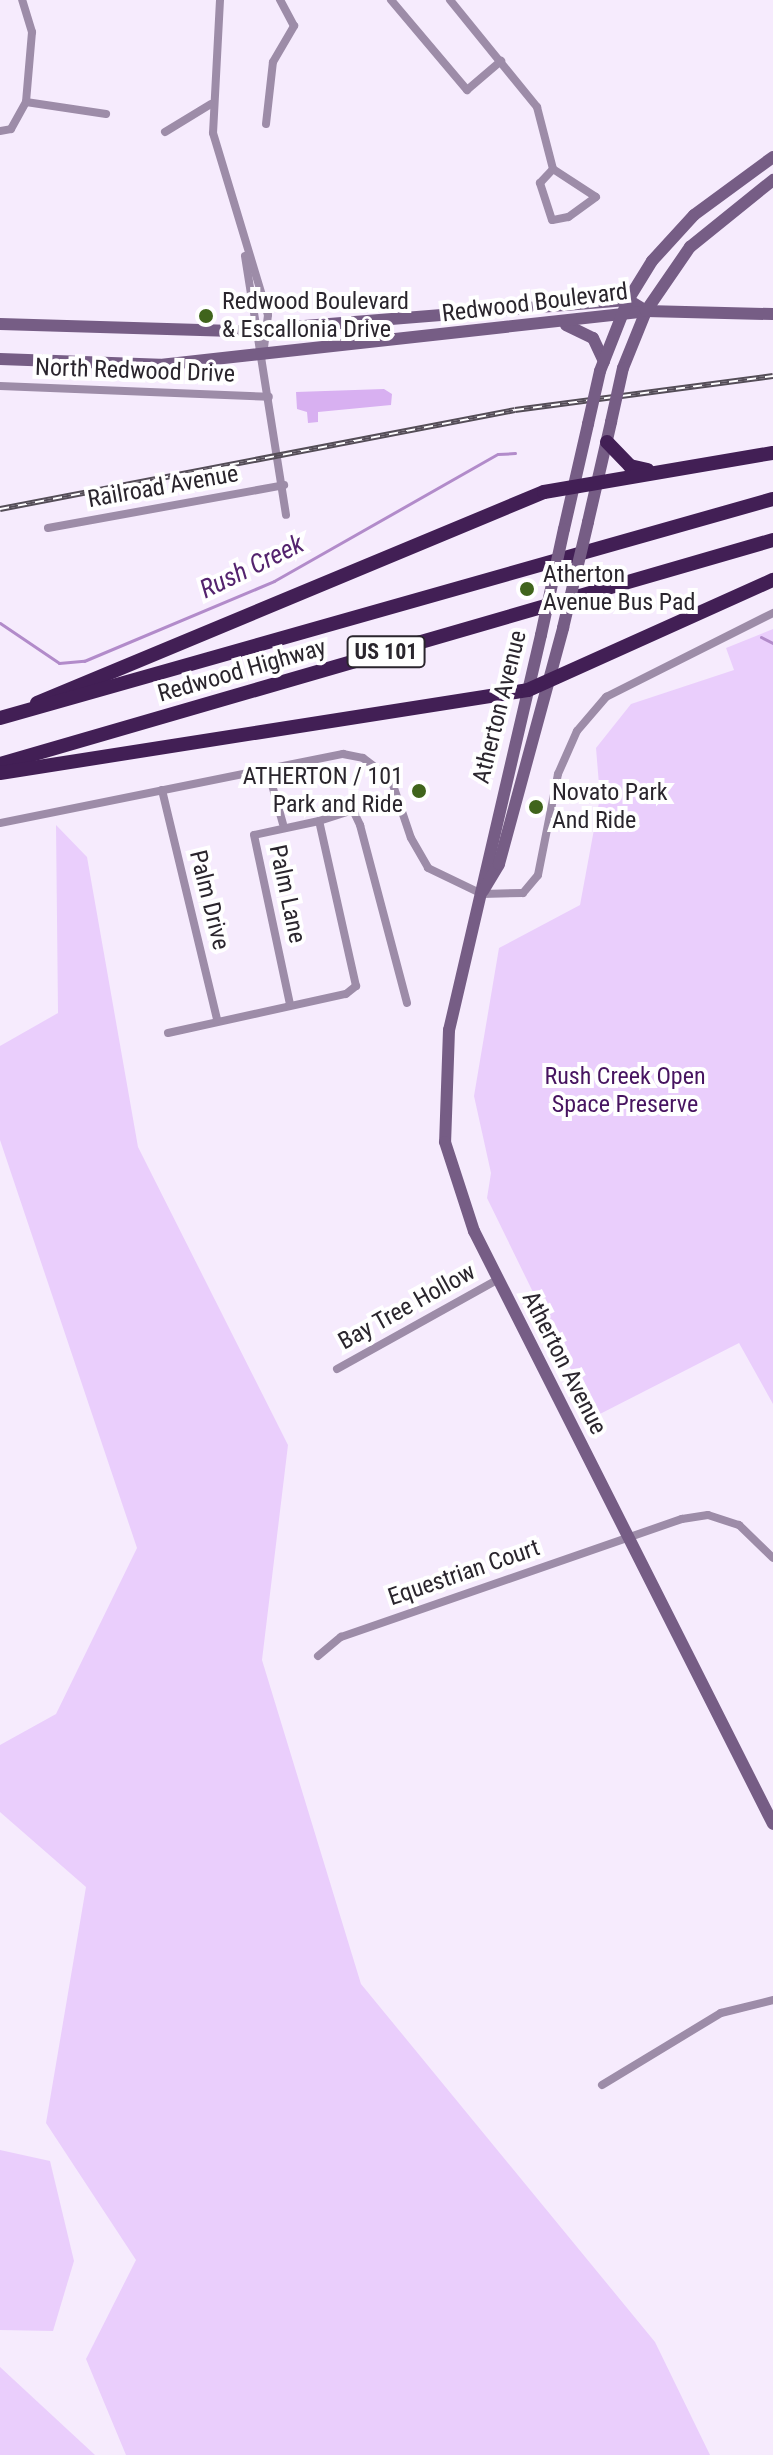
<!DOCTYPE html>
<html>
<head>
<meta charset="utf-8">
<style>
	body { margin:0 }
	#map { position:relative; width:773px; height:2455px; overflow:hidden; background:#f6ebfd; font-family:"Roboto Condensed",sans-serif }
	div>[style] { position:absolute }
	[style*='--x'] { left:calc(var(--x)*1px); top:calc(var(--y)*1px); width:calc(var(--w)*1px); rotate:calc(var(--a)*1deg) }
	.green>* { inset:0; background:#eacefc }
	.stream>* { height:3px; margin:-1.5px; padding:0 1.5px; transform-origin:1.5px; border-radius:1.5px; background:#b28bca }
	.building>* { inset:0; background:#d8b0f1 }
	.street>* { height:8px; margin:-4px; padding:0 4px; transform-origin:4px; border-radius:4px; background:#9d8ca8 }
	.secondary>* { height:12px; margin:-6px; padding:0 6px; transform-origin:6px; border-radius:6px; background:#765d85 }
	.highway>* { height:14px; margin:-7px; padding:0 7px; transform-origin:7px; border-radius:7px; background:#421f55 }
	.rail>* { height:6px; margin-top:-3px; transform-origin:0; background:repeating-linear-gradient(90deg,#fff 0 9px,#544d57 0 18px); box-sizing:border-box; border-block:2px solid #544d57 }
	.secondary-bridge>* { height:12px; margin:-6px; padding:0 6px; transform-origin:6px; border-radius:6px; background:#765d85 }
	.dots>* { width:22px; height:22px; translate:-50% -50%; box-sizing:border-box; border:4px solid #fff; border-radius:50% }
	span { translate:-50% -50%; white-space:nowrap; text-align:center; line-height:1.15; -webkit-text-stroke:8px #fff; paint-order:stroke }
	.shield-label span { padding:2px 6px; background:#fff; border:2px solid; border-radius:6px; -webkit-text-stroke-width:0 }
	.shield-label { font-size:22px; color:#2a252d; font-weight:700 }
	.poi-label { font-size:24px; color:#2a252d }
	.left { translate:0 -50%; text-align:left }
	.right { translate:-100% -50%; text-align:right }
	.street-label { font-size:24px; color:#2a252d }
	.park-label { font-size:24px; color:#471460 }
	.water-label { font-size:26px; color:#54236e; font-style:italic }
</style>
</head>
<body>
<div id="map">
	<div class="green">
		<div style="clip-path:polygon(773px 629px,773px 1404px,739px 1343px,594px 1417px,487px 1198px,491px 1173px,474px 1096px,499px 948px,580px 905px,600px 797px,596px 748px,631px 704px,734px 670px,726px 648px)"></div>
		<div style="clip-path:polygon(56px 825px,87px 857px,138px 1147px,288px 1445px,262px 1660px,361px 1984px,655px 2342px,710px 2455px,126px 2455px,86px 2359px,136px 2260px,46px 2123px,86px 1887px,0 1812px,0 1745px,56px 1714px,137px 1548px,0 1140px,0 1046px,58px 1013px)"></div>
		<div style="clip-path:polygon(0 2150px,50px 2161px,74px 2261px,53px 2331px,0 2330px)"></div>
		<div style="clip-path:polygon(0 2367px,95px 2455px,0 2455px)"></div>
	</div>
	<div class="stream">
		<div style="--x:0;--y:623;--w:71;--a:34.1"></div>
		<div style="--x:59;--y:663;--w:25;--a:-5"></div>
		<div style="--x:84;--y:661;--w:206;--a:-22.8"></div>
		<div style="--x:274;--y:581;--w:257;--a:-29.6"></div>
		<div style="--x:498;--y:454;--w:17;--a:-3"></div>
		<div style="--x:761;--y:637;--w:13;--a:27"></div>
	</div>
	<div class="building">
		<div style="clip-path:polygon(384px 389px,392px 394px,391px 405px,318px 412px,318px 422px,308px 423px,307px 412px,297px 409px,296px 392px)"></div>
	</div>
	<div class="street">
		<div style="--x:220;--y:0;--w:133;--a:93"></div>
		<div style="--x:213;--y:133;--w:190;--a:73.2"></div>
		<div style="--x:268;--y:315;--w:41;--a:97"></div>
		<div style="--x:391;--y:0;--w:118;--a:49.8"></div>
		<div style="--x:467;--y:90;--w:45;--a:-40.5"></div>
		<div style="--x:450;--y:0;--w:138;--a:50.9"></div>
		<div style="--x:537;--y:107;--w:64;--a:75.5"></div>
		<div style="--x:553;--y:169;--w:51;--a:33.1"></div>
		<div style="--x:596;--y:197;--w:34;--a:144"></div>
		<div style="--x:568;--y:217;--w:16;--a:169"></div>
		<div style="--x:552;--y:220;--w:39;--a:-108"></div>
		<div style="--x:540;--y:183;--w:19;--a:-47"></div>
		<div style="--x:26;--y:102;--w:81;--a:8.5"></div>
		<div style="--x:266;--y:124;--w:62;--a:-83.6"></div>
		<div style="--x:273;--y:62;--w:42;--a:-59.7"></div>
		<div style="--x:294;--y:26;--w:30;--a:-118"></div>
		<div style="--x:0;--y:131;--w:11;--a:-10"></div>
		<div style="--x:11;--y:129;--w:31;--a:-61"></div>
		<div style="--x:26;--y:102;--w:70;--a:-85.1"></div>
		<div style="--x:32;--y:32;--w:34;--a:-107"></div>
		<div style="--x:165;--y:132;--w:54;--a:-31.3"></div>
		<div style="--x:245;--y:256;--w:262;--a:81"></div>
		<div style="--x:0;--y:386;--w:269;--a:2.3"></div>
		<div style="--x:48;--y:528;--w:240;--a:-10.3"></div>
		<div style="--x:267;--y:767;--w:59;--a:74.3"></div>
		<div style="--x:162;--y:790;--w:236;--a:76.5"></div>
		<div style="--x:319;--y:821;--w:36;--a:-18"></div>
		<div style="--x:353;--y:810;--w:17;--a:65"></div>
		<div style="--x:360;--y:825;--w:184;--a:75.2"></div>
		<div style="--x:0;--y:823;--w:350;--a:-11.4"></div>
		<div style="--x:343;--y:754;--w:20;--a:11"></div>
		<div style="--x:363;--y:758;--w:35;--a:37"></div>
		<div style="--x:391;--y:779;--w:62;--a:71.3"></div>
		<div style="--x:411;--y:838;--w:34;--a:60"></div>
		<div style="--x:428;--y:868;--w:60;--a:25.7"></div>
		<div style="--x:482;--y:894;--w:41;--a:-1.4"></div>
		<div style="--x:523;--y:893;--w:23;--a:-50"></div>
		<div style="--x:538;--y:875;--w:103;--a:-78.8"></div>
		<div style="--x:558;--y:774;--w:47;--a:-66.2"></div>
		<div style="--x:577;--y:731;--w:45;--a:-49.5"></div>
		<div style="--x:606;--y:697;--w:187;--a:-26.7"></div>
		<div style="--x:168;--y:1033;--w:182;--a:-12.4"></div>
		<div style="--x:346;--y:994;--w:13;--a:-39"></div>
		<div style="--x:356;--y:986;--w:169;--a:-102.6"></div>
		<div style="--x:319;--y:821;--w:66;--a:167.8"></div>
		<div style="--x:254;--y:835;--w:174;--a:78"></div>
		<div style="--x:337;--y:1369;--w:183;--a:-29.1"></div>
		<div style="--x:318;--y:1656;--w:30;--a:-40"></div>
		<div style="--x:341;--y:1637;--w:361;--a:-19.1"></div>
		<div style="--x:682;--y:1519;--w:26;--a:-9"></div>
		<div style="--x:708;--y:1515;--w:33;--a:18"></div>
		<div style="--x:739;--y:1525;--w:47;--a:44.1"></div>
		<div style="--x:602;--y:2085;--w:139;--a:-31.2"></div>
		<div style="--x:721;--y:2013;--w:54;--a:-14"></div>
	</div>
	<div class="secondary">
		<div style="--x:0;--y:324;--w:242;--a:1.7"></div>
		<div style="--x:242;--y:331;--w:387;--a:-4.6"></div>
		<div style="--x:628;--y:300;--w:21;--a:31"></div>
		<div style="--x:566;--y:325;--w:30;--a:26"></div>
		<div style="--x:593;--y:338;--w:26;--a:65"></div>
		<div style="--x:0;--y:359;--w:160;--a:2.1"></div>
		<div style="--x:160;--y:365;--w:489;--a:-6.3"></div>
		<div style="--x:646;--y:311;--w:127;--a:1.4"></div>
		<div style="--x:623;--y:368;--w:61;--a:-68"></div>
		<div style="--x:646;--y:311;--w:78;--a:-55.5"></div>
		<div style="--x:690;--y:247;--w:107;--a:-38.9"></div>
		<div style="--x:600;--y:371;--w:76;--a:-68.5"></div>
		<div style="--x:628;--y:300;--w:46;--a:-58.4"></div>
		<div style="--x:652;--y:261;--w:62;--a:-47.6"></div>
		<div style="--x:694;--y:215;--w:98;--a:-36.3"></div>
		<div style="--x:588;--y:522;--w:103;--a:-77"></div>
		<div style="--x:564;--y:529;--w:108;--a:-77.1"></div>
		<div style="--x:541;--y:635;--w:406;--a:103.1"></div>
		<div style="--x:449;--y:1030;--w:112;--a:92"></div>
		<div style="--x:445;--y:1142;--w:94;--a:72"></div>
		<div style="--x:474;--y:1231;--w:664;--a:63.24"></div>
		<div style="--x:483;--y:891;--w:31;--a:-59"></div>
		<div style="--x:499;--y:864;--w:245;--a:-74.8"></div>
	</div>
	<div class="highway">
		<div style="--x:607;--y:442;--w:33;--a:46"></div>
		<div style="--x:630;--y:466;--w:18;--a:13"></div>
		<div style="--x:37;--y:703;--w:549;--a:-22.6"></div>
		<div style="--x:544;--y:492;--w:232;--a:-9.7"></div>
		<div style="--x:0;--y:718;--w:803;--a:-15.82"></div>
		<div style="--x:0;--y:764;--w:805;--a:-16.16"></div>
		<div style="--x:0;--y:773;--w:534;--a:-8.93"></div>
		<div style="--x:528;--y:690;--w:269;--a:-24.2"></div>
	</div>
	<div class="rail">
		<div style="--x:0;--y:509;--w:524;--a:-10.88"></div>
		<div style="--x:515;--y:410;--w:260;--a:-7.5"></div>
	</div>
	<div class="secondary-bridge">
		<div style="--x:611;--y:422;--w:55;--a:-77.5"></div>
		<div style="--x:588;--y:424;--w:54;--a:-77.2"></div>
		<div style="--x:563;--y:628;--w:109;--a:-76.7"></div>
		<div style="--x:541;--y:635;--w:108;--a:-77.8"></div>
	</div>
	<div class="dots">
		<div style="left:206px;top:316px;background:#40641c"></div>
		<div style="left:527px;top:589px;background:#40641c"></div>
		<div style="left:419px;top:791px;background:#40641c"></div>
		<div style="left:536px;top:807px;background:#40641c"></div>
	</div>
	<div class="shield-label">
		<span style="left:386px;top:652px">US 101</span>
	</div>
	<div class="poi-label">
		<span class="left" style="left:222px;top:316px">Redwood Boulevard<br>&amp; Escallonia Drive</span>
		<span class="left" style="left:543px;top:589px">Atherton<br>Avenue Bus Pad</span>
		<span class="right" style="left:403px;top:791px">ATHERTON / 101<br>Park and Ride</span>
		<span class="left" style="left:552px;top:807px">Novato Park<br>And Ride</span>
	</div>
	<div class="street-label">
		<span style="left:535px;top:303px;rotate:-7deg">Redwood Boulevard</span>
		<span style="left:135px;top:371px;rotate:2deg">North Redwood Drive</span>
		<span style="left:163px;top:487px;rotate:-10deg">Railroad Avenue</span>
		<span style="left:242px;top:671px;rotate:-16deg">Redwood Highway</span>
		<span style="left:500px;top:707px;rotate:-76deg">Atherton Avenue</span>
		<span style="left:287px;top:894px;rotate:78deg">Palm Lane</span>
		<span style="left:209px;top:900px;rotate:76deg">Palm Drive</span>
		<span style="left:407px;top:1307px;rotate:-29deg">Bay Tree Hollow</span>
		<span style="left:564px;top:1363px;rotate:63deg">Atherton Avenue</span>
		<span style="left:464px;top:1573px;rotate:-19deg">Equestrian Court</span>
	</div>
	<div class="park-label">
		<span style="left:625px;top:1091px">Rush Creek Open<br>Space Preserve</span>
	</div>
	<div class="water-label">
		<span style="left:252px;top:567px;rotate:-26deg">Rush Creek</span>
	</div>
</div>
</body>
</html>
